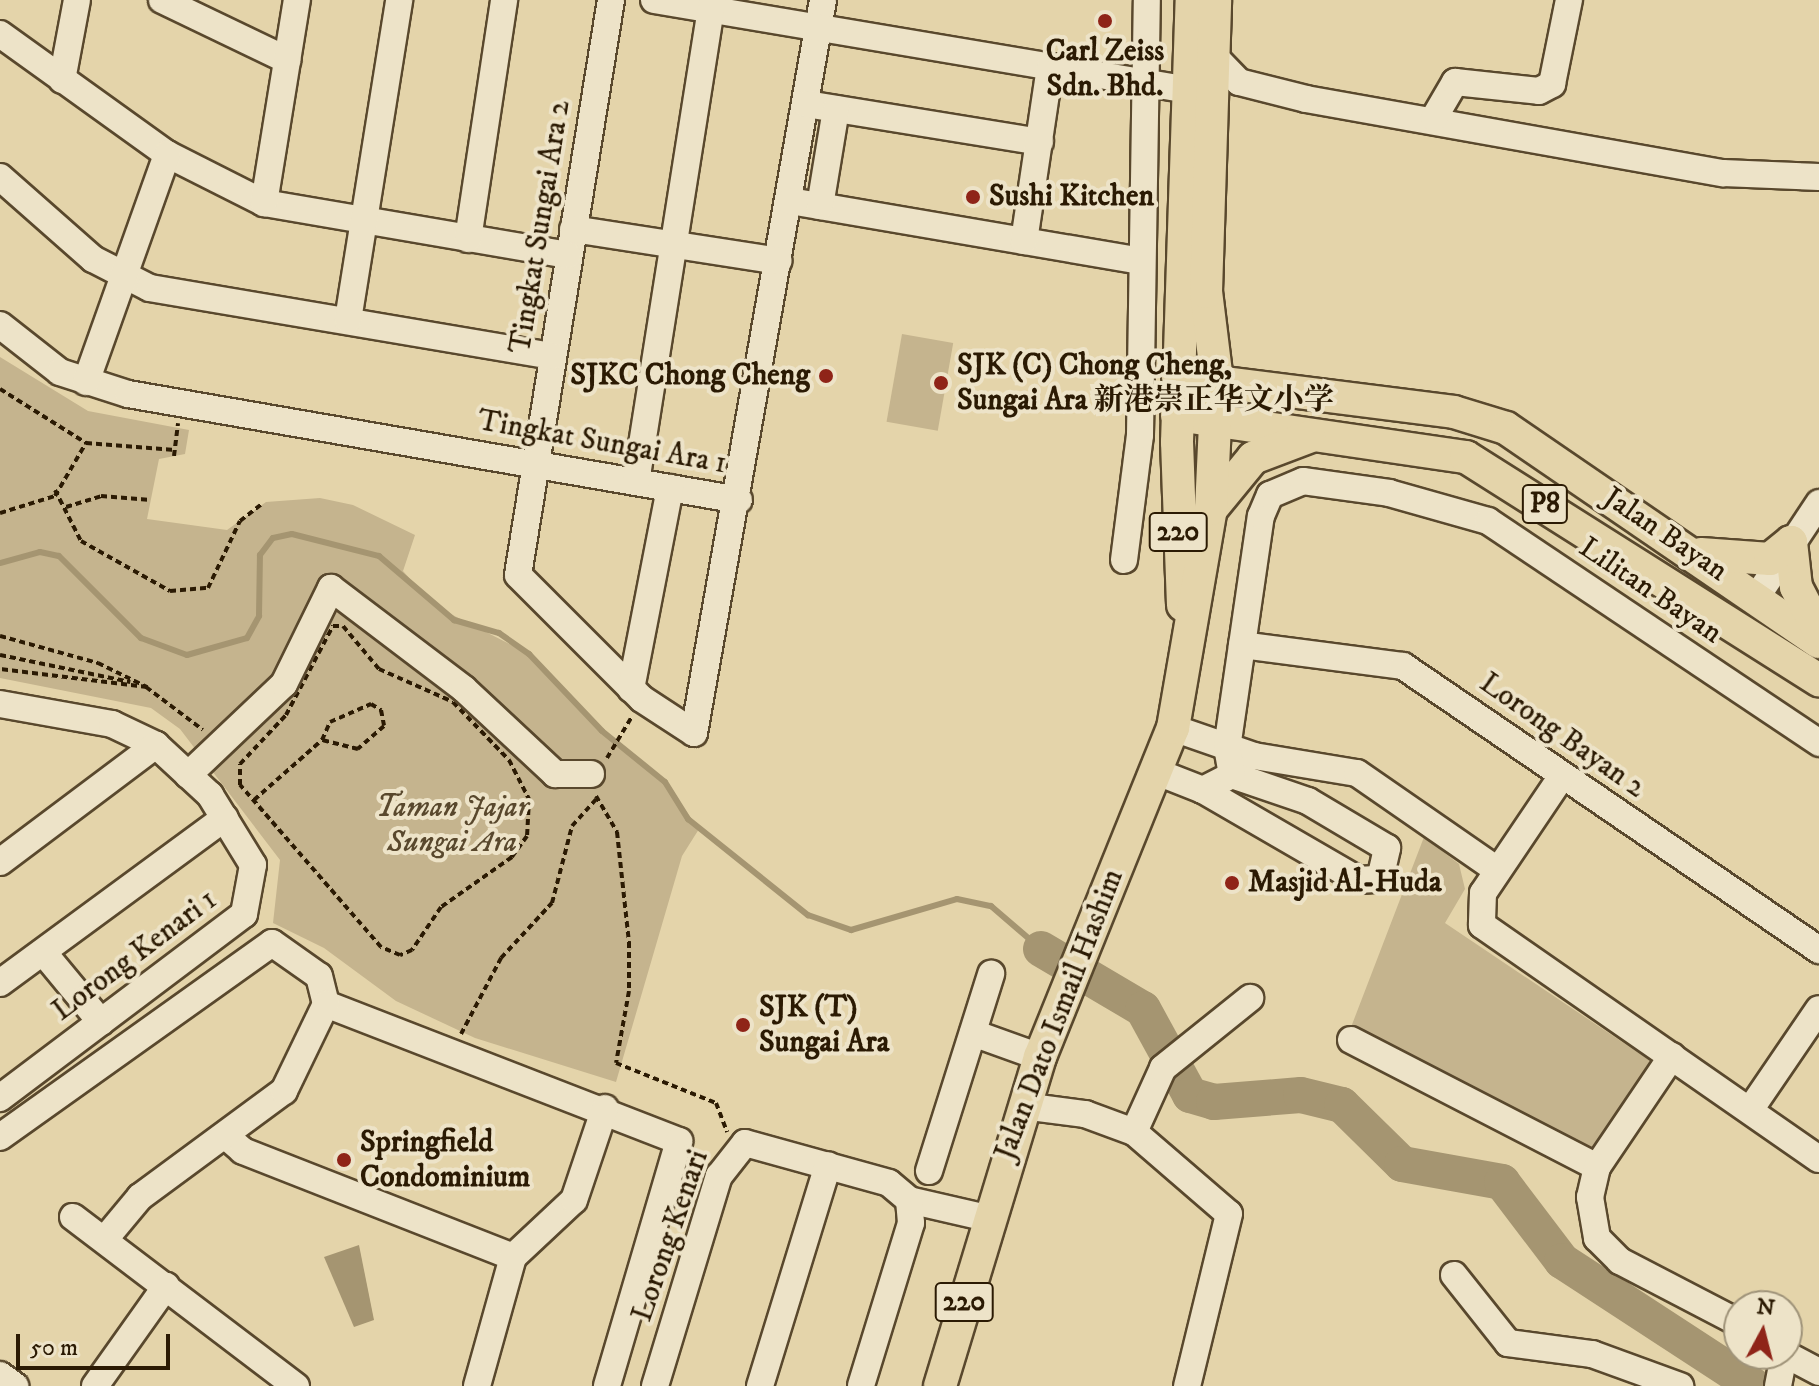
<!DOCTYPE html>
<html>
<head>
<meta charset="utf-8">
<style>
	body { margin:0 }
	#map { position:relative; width:1819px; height:1386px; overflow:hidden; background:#e4d4aa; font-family:"IM FELL DW Pica","Noto Serif SC",serif }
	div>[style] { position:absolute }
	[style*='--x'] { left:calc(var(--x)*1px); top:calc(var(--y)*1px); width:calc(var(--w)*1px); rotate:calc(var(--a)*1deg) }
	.green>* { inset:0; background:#c5b48e; transform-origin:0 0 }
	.water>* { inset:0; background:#a59571 }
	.stream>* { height:6px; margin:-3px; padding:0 3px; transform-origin:3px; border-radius:3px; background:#a59571 }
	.river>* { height:36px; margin:-18px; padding:0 18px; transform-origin:18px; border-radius:18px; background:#a59571 }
	.path>* { height:4px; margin-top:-2px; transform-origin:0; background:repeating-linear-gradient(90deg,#2b1a03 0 6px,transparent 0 10px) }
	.roads { filter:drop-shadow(2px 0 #59482d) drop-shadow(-2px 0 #59482d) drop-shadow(0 2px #59482d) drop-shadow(0 -2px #59482d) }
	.minor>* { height:26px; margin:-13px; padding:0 13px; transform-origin:13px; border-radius:13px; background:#ede3c8 }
	.major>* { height:32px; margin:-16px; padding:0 16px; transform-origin:16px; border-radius:16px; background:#e4d4aa }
	.dots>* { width:22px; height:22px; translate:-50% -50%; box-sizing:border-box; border:4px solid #ede3c8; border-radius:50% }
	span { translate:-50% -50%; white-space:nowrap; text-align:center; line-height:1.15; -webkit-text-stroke:8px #ede3c8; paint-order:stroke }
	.shield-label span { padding:2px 6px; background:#ede3c8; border:2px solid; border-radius:6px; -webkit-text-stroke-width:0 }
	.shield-label { font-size:28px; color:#2b1a03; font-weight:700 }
	.poi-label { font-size:30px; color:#2b1a03; font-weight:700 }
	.left { translate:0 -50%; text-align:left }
	.right { translate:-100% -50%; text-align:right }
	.street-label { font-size:30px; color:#2b1a03 }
	.park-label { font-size:30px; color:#59482d; font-style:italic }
	.north { position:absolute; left:1723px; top:1290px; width:80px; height:80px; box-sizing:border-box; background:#ede3c8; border:2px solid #9f9379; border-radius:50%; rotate:7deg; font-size:22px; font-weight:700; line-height:32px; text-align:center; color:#2b1a03 }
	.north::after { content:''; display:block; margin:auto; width:28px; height:36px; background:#8f2418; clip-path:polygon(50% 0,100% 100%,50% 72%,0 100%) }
	.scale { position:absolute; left:16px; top:1334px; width:154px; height:36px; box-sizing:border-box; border:4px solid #2b1a03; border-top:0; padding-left:10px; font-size:24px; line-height:28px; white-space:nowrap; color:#2b1a03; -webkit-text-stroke:6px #ede3c8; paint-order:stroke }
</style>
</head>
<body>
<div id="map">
	<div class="green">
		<div style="left:902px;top:334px;width:52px;height:89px;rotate:10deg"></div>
		<div style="clip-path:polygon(0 357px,88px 411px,189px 430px,185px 454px,159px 459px,147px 519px,227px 530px,266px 502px,320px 498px,353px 505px,415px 535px,403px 571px,433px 605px,529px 654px,602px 731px,665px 782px,699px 829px,682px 856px,616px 1082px,475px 1038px,396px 1001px,324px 948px,273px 923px,280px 860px,180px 729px,151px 708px,0 678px)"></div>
		<div style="clip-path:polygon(1424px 837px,1459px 864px,1465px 889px,1445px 923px,1649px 1060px,1651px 1070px,1591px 1155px,1348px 1035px)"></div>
	</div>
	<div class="water">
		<div style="clip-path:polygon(359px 1245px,374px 1320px,354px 1327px,324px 1257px)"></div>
	</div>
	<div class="stream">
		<div style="--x:0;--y:563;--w:41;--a:-15.4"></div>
		<div style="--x:40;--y:552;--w:19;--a:12"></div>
		<div style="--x:59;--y:556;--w:116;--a:45"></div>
		<div style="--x:141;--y:638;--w:49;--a:20.3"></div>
		<div style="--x:187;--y:655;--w:62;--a:-15.8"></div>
		<div style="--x:247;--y:638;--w:25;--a:-61"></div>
		<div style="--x:259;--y:616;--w:61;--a:-89.1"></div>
		<div style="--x:260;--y:555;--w:21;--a:-53"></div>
		<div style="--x:273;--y:538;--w:19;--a:-12"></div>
		<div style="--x:292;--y:534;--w:90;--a:14.2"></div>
		<div style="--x:379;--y:556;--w:99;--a:40.5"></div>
		<div style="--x:454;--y:620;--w:47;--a:16.1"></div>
		<div style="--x:499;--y:633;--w:37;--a:35"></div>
		<div style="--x:529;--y:654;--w:106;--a:46.5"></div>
		<div style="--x:602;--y:731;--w:81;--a:39"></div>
		<div style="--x:665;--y:782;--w:44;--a:58.1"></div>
		<div style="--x:688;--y:819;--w:154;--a:38.7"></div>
		<div style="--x:808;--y:915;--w:46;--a:19.2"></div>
		<div style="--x:851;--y:930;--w:110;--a:-16.3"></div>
		<div style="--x:957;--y:899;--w:35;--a:12"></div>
		<div style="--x:991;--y:906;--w:66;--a:40.7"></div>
	</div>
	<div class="river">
		<div style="--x:1041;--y:949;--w:118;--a:30.5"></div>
		<div style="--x:1143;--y:1009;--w:98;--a:61.3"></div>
		<div style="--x:1190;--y:1095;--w:25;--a:16"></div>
		<div style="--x:1214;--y:1102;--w:87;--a:-4.6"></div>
		<div style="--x:1301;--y:1095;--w:42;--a:13.7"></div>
		<div style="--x:1342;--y:1105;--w:84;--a:44.5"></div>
		<div style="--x:1402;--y:1164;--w:102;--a:10.2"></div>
		<div style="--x:1502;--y:1182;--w:99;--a:52.8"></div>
		<div style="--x:1562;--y:1261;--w:229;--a:33.1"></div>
	</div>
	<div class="path">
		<div style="--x:0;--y:389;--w:102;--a:32.1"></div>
		<div style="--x:86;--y:443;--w:89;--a:4.5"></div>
		<div style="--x:174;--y:456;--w:33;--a:-83"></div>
		<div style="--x:55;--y:490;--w:57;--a:63"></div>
		<div style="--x:81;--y:541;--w:102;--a:29.3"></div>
		<div style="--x:170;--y:591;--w:38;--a:-5"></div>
		<div style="--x:208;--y:588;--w:74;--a:-64.5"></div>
		<div style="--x:240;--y:521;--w:28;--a:-38"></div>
		<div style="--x:66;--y:507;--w:37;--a:-17"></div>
		<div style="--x:101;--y:496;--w:50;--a:4.6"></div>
		<div style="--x:0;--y:513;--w:58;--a:-17.2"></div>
		<div style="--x:55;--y:496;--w:61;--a:-59.7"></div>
		<div style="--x:333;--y:626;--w:10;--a:0"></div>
		<div style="--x:343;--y:626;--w:56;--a:50.1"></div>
		<div style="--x:379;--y:669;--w:81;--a:24"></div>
		<div style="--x:453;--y:702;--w:81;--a:46"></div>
		<div style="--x:509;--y:760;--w:44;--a:62.9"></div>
		<div style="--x:529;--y:799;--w:37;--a:93"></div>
		<div style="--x:527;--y:836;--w:26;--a:126"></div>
		<div style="--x:512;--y:857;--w:87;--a:144.8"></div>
		<div style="--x:441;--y:907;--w:52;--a:124"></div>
		<div style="--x:412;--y:950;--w:13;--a:157"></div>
		<div style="--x:400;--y:955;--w:21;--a:-157"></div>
		<div style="--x:381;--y:947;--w:215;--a:-131"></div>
		<div style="--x:240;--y:785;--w:21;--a:-90"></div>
		<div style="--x:240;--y:764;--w:67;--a:-46.8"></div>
		<div style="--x:286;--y:715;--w:101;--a:-62.2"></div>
		<div style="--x:0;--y:636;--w:102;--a:15.4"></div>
		<div style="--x:98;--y:663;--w:55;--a:26.1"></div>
		<div style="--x:147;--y:687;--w:148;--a:-173"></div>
		<div style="--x:0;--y:655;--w:133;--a:11.7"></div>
		<div style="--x:146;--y:687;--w:71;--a:37"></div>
		<div style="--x:607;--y:758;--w:47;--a:-59"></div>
		<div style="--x:596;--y:796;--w:42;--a:59.7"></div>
		<div style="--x:617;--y:832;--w:111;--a:83.8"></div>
		<div style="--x:629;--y:942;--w:49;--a:90"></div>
		<div style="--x:629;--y:991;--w:73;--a:100.2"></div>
		<div style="--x:616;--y:1063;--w:108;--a:21.8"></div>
		<div style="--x:716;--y:1103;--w:31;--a:69"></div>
		<div style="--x:254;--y:800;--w:91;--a:-41.4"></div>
		<div style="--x:322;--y:740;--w:20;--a:-66"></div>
		<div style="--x:330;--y:722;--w:45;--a:-23.7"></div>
		<div style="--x:371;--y:704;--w:12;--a:31"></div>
		<div style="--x:381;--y:710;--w:16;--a:79"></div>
		<div style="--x:384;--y:726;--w:35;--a:139"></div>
		<div style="--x:358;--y:749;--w:37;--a:-166"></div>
		<div style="--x:461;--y:1034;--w:86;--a:-62.2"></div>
		<div style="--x:501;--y:958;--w:75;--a:-47.2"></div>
		<div style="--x:552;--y:903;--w:80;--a:-75.4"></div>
		<div style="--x:572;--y:826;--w:36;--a:-48"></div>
	</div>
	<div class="roads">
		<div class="minor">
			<div style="--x:162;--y:0;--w:139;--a:25.6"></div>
			<div style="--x:611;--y:0;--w:582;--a:99.19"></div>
			<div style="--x:518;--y:575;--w:175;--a:45"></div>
			<div style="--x:642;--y:699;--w:62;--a:33.2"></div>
			<div style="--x:694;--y:733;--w:744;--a:-80.02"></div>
			<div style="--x:654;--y:0;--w:561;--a:9.55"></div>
			<div style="--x:0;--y:34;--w:206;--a:35.7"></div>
			<div style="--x:167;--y:154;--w:109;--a:26.8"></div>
			<div style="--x:264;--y:203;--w:308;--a:9.7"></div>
			<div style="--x:1212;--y:54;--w:39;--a:46"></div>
			<div style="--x:1239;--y:82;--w:69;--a:14.2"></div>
			<div style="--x:1306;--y:99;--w:424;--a:10.1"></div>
			<div style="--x:1723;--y:173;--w:96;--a:2.4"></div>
			<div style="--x:62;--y:80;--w:81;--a:-79.4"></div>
			<div style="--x:806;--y:104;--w:237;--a:9.2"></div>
			<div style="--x:1434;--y:118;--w:42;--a:-59.7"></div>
			<div style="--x:1455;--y:82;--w:84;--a:6.1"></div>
			<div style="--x:1539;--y:91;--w:15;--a:-28"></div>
			<div style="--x:1552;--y:84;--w:86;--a:-78.6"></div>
			<div style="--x:0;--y:177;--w:124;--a:41.4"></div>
			<div style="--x:93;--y:259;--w:64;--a:27"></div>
			<div style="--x:150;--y:288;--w:408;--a:9.6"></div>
			<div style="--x:790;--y:201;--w:357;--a:9.7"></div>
			<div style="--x:264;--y:203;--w:206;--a:-80.8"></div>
			<div style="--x:820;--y:206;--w:98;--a:-80.6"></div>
			<div style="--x:573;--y:229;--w:208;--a:8.8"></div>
			<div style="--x:468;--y:239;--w:242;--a:-81.4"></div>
			<div style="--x:1024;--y:241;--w:176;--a:-81.5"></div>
			<div style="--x:348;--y:320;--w:324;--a:-80.9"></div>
			<div style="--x:0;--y:325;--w:76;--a:38.1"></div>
			<div style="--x:60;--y:372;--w:71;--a:17.9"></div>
			<div style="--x:128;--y:394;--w:620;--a:9.84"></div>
			<div style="--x:86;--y:382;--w:242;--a:-70.4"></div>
			<div style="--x:636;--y:482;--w:488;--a:-81"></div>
			<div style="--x:1124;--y:560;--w:126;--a:-82.7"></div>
			<div style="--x:1140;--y:435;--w:435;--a:-89.1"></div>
			<div style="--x:1756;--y:598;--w:114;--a:-56.4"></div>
			<div style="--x:1242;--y:645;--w:162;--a:7.4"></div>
			<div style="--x:1403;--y:666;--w:504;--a:34.32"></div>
			<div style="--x:631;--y:689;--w:205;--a:-79"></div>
			<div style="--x:0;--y:704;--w:114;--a:10.1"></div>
			<div style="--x:112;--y:724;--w:49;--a:25.5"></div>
			<div style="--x:156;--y:745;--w:74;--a:42.8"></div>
			<div style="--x:210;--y:795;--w:82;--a:58.4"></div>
			<div style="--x:253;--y:865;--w:50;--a:100.4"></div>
			<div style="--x:244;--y:914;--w:306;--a:143"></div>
			<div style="--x:1173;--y:728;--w:86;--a:19.1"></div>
			<div style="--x:1254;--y:756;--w:104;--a:9.4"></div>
			<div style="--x:1357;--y:773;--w:170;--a:34.7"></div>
			<div style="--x:1157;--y:772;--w:49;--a:21.4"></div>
			<div style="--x:1203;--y:790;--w:179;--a:30.1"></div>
			<div style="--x:1358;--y:880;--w:22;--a:-3"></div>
			<div style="--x:1380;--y:879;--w:32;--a:-77"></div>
			<div style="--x:1387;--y:848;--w:92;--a:-149.3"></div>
			<div style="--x:1308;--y:801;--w:80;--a:-161.1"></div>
			<div style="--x:1232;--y:775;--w:33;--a:153"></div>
			<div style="--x:188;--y:775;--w:132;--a:-43.5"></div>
			<div style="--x:284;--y:684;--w:107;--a:-63.9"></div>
			<div style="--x:331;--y:588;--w:167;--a:37.2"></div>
			<div style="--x:464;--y:689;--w:125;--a:43"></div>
			<div style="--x:555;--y:774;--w:36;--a:0"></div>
			<div style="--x:1232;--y:775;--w:27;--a:-100"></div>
			<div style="--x:1227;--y:748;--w:234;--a:-81.7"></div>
			<div style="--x:1261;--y:516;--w:23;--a:-67"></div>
			<div style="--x:1270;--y:495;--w:36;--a:-23"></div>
			<div style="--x:1303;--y:481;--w:87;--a:7.9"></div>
			<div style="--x:1389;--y:493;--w:103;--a:15.8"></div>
			<div style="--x:1488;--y:521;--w:399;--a:33.8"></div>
			<div style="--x:1562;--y:776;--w:141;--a:124"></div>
			<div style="--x:1483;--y:893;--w:32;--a:92"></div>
			<div style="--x:1482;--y:925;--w:410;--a:34.8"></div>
			<div style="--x:0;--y:862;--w:195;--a:-36.9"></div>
			<div style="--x:43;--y:952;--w:91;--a:50.4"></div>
			<div style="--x:0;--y:983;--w:279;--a:-36.3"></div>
			<div style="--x:973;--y:1033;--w:71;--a:19.7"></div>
			<div style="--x:1351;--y:1040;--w:277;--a:27.3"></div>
			<div style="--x:1672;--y:1056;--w:134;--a:124"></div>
			<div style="--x:1597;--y:1167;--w:31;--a:103"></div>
			<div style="--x:1590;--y:1197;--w:42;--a:80.3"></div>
			<div style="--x:1597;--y:1238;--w:33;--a:45"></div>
			<div style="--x:1620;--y:1261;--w:134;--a:27.5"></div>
			<div style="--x:1023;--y:1106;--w:63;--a:7.4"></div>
			<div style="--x:1085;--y:1114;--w:52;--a:20.2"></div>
			<div style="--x:1134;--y:1132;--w:125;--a:40.8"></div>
			<div style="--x:1229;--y:1214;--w:177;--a:103.7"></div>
			<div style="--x:1750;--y:1110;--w:122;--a:-55.7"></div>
			<div style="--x:1134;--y:1132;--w:70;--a:-65.6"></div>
			<div style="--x:1163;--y:1068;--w:112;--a:-38.8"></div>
			<div style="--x:0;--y:1137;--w:334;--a:-35.5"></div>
			<div style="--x:272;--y:943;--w:57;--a:35.1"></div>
			<div style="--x:319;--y:976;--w:29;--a:76"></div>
			<div style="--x:326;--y:1004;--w:379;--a:21.2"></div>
			<div style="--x:679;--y:1141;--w:255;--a:106.4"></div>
			<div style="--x:227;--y:1137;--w:21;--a:41"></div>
			<div style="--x:243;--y:1151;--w:290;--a:21.4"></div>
			<div style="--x:513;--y:1257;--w:134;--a:105.6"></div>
			<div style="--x:929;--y:1171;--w:207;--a:-72.5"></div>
			<div style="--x:909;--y:1200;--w:80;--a:13"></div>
			<div style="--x:73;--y:1217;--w:280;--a:37.2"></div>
			<div style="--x:105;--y:1239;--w:55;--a:-50.2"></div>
			<div style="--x:140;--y:1197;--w:179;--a:-36.4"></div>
			<div style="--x:284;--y:1091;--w:97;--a:-64.2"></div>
			<div style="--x:513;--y:1257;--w:83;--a:-43.1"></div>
			<div style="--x:574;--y:1200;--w:97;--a:-71.4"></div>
			<div style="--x:1454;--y:1275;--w:87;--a:51.5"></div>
			<div style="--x:1508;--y:1343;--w:85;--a:7.5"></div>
			<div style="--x:1592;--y:1354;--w:94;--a:20"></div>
			<div style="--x:1785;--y:1354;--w:38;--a:28"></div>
			<div style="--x:0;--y:1375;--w:19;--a:36"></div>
			<div style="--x:95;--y:1386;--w:123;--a:-54.6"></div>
			<div style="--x:655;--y:1386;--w:220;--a:-73.1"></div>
			<div style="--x:719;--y:1176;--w:42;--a:-51.8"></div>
			<div style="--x:745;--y:1143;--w:149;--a:15.5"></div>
			<div style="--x:889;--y:1183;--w:26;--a:40"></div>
			<div style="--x:909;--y:1200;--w:23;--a:85"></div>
			<div style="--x:911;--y:1223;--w:170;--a:107.1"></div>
			<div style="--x:760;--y:1386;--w:231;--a:-72.9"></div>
			<div style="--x:1778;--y:1386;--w:33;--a:-79"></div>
		</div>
		<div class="major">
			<div style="--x:1178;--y:377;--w:278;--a:7.2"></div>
			<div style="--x:1454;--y:412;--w:54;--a:17.1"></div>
			<div style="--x:1506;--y:428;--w:379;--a:34.4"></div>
			<div style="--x:1177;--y:415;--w:292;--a:8.3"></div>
			<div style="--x:1466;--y:457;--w:418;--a:32.3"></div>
			<div style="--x:1212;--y:508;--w:65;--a:-50.6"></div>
			<div style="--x:1253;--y:458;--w:60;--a:-20.6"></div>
			<div style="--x:1791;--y:542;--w:45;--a:83.7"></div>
			<div style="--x:1796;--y:587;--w:50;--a:62.4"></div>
			<div style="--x:1701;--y:554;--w:69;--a:4.1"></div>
			<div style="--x:1770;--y:559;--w:27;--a:-39"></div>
			<div style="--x:1183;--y:605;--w:163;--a:-92.1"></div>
			<div style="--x:1177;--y:442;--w:442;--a:-88.1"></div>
			<div style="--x:940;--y:1386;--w:344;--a:-73.1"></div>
			<div style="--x:1040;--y:1057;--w:355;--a:-68"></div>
			<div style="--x:1173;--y:728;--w:222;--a:-80.2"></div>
			<div style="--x:1211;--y:509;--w:128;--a:-87.3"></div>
			<div style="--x:1217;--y:381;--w:90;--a:-97"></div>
			<div style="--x:1206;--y:292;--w:292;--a:-88.2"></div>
		</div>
	</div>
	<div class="dots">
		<div style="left:1105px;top:21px;background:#8f2418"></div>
		<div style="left:973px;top:197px;background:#8f2418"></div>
		<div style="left:826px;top:376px;background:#8f2418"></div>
		<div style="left:941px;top:383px;background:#8f2418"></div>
		<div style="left:1232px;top:883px;background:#8f2418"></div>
		<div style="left:743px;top:1025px;background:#8f2418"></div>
		<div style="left:344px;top:1160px;background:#8f2418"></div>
	</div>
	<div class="shield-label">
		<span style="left:1545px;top:504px">P8</span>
		<span style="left:1178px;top:532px">220</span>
		<span style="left:964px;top:1302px">220</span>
	</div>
	<div class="poi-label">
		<span style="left:1105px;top:69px">Carl Zeiss<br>Sdn. Bhd.</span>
		<span class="left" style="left:989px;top:197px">Sushi Kitchen</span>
		<span class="left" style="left:957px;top:383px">SJK (C) Chong Cheng,<br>Sungai Ara 新港崇正华文小学</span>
		<span class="right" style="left:810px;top:376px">SJKC Chong Cheng</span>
		<span class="left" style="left:1248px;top:883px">Masjid Al-Huda</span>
		<span class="left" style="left:759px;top:1025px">SJK (T)<br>Sungai Ara</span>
		<span class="left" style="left:360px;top:1160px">Springfield<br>Condominium</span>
	</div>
	<div class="street-label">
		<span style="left:541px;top:227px;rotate:-81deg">Tingkat Sungai Ara 2</span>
		<span style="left:602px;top:443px;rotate:10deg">Tingkat Sungai Ara 1</span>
		<span style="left:1665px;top:535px;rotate:34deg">Jalan Bayan</span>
		<span style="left:1650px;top:591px;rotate:34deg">Lilitan Bayan</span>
		<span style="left:1562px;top:736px;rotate:35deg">Lorong Bayan 2</span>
		<span style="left:135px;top:956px;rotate:-37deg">Lorong Kenari 1</span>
		<span style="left:1060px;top:1015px;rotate:-69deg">Jalan Dato Ismail Hashim</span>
		<span style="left:671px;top:1236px;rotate:-71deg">Lorong Kenari</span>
	</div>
	<div class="park-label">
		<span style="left:452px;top:825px">Taman Jajar<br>Sungai Ara</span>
	</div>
	<div class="north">N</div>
	<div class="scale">50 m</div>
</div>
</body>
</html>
